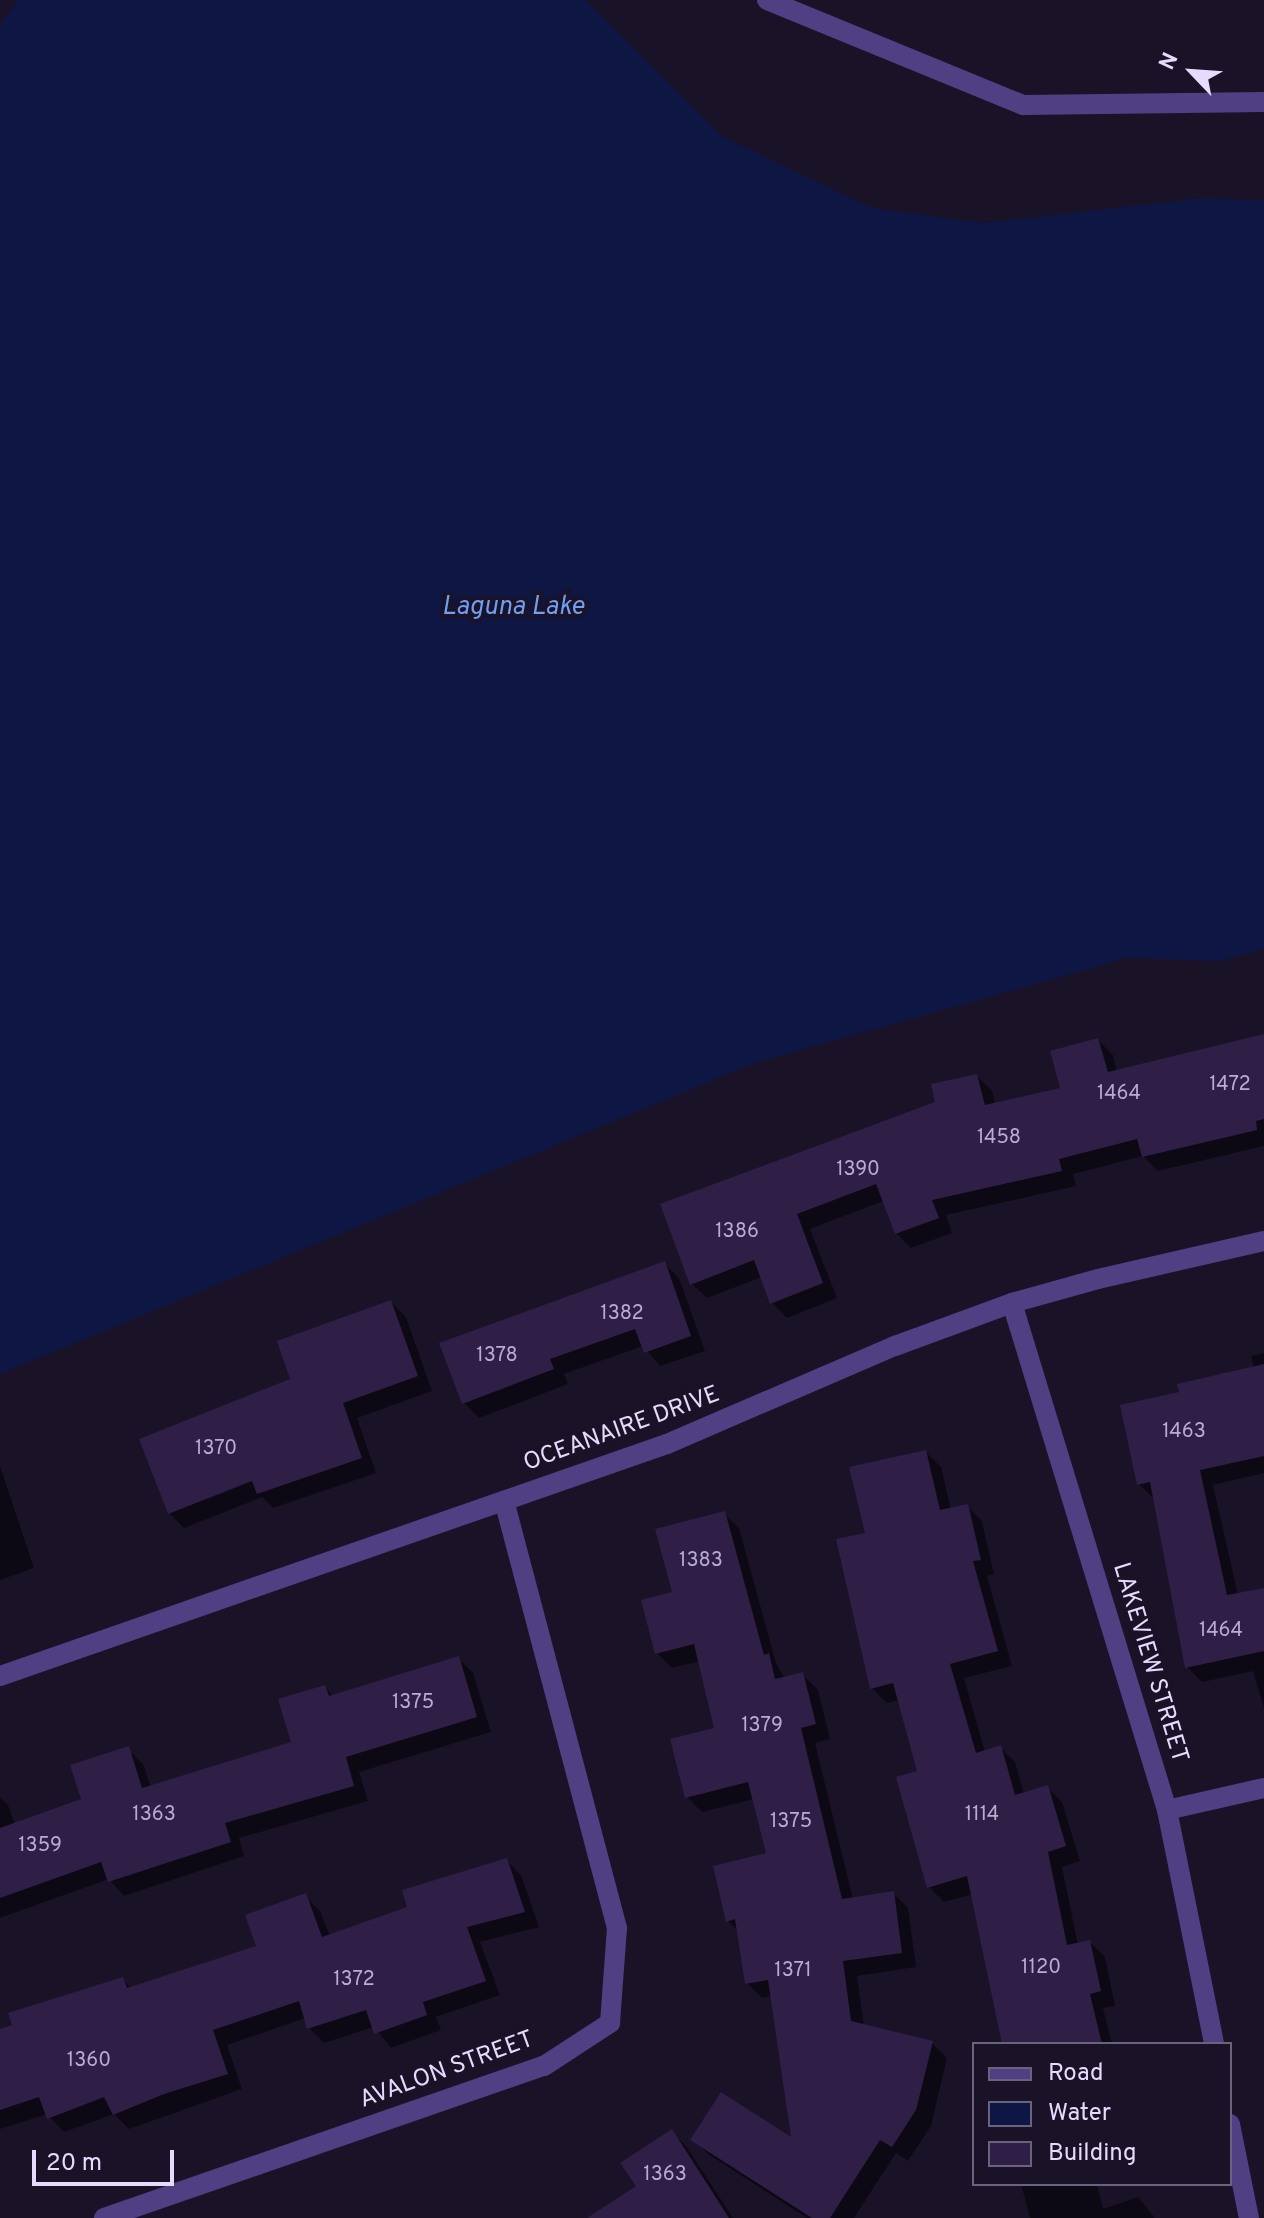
<!DOCTYPE html>
<html>
<head>
<meta charset="utf-8">
<style>
	body { margin:0 }
	#map { position:relative; width:1264px; height:2218px; overflow:hidden; background:#1a1227; font-family:Overpass,sans-serif }
	div>[style] { position:absolute }
	[style*='--x'] { left:calc(var(--x)*1px); top:calc(var(--y)*1px); width:calc(var(--w)*1px); rotate:calc(var(--a)*1deg) }
	.water>* { inset:0; background:#0e1744 }
	.shadow>* { inset:0; background:#0007 }
	.building>* { inset:0; background:#2f1f47 }
	.service>* { height:20px; margin:-10px; padding:0 10px; transform-origin:10px; border-radius:10px; background:#4f4083 }
	.minor>* { height:20px; margin:-10px; padding:0 10px; transform-origin:10px; border-radius:10px; background:#4f4083 }
	span { translate:-50% -50%; white-space:nowrap; text-align:center; line-height:1.15; -webkit-text-stroke:8px #1a1227; paint-order:stroke }
	.number-label { font-size:20px; color:#b8acd0 }
	.number-label span { -webkit-text-stroke-width:0 }
	.street-label { font-size:24px; color:#e5dbfd }
	.water-label { font-size:26px; color:#6f9ef6; font-style:italic }
	.legend { position:absolute; left:972px; top:2042px; width:260px; height:144px; box-sizing:border-box; background:#1a1227; border:2px solid #6b627d; margin:0; padding:10px 14px; list-style:none; font-size:24px; color:#e5dbfd }
	.legend li { display:flex; align-items:center; gap:16px; height:40px }
	.legend b { width:40px; border:2px solid #6b627d }
	.north { position:absolute; left:1152px; top:32px; width:80px; height:80px; -webkit-text-stroke:6px #1a1227; paint-order:stroke; rotate:295deg; font-size:22px; font-weight:700; line-height:32px; text-align:center; color:#e5dbfd }
	.north::after { content:''; display:block; margin:auto; width:28px; height:36px; background:#e5dbfd; clip-path:polygon(50% 0,100% 100%,50% 72%,0 100%) }
	.scale { position:absolute; left:32px; top:2150px; width:142px; height:36px; box-sizing:border-box; border:4px solid #e5dbfd; border-top:0; padding-left:10px; font-size:24px; line-height:28px; white-space:nowrap; color:#e5dbfd; -webkit-text-stroke:6px #1a1227; paint-order:stroke }
</style>
</head>
<body>
<div id="map">
	<div class="water">
		<div style="clip-path:polygon(18px 0,586px 0,722px 136px,871px 208px,983px 223px,1204px 198px,1264px 201px,1264px 949px,1220px 961px,1128px 958px,755px 1063px,0 1374px,0 25px)"></div>
	</div>
	<div class="shadow">
		<div style="clip-path:polygon(1264px 1037px,1264px 1146px,1158px 1171px,1143px 1156px,1073px 1174px,1076px 1186px,946px 1215px,952px 1233px,911px 1248px,896px 1233px,883px 1201px,810px 1229px,837px 1298px,787px 1318px,772px 1303px,762px 1277px,707px 1298px,692px 1284px,977px 1076px,992px 1091px,995px 1104px,1063px 1090px,1098px 1040px,1113px 1055px,1117px 1072px)"></div>
		<div style="clip-path:polygon(664px 1263px,679px 1278px,705px 1351px,660px 1366px,643px 1346px,564px 1374px,568px 1384px,479px 1418px,464px 1403px)"></div>
		<div style="clip-path:polygon(391px 1302px,406px 1317px,432px 1391px,357px 1418px,376px 1473px,273px 1508px,262px 1497px,184px 1528px,169px 1513px,293px 1380px)"></div>
		<div style="clip-path:polygon(1264px 1353px,1264px 1473px,1213px 1485px,1238px 1595px,1264px 1590px,1264px 1708px,1253px 1671px,1202px 1682px,1187px 1667px,1154px 1499px,1139px 1484px,1181px 1393px,1254px 1368px,1251px 1356px)"></div>
		<div style="clip-path:polygon(926px 1452px,941px 1467px,951px 1510px,967px 1506px,982px 1521px,994px 1574px,987px 1576px,1012px 1666px,964px 1678px,985px 1752px,1000px 1747px,1015px 1762px,1024px 1794px,1047px 1787px,1062px 1802px,1080px 1861px,1062px 1867px,1078px 1945px,1090px 1942px,1105px 1957px,1115px 2006px,1103px 2008px,1112px 2044px,1004px 2044px,973px 1894px,944px 1902px,929px 1887px,920px 1772px,900px 1700px,887px 1703px,872px 1688px,867px 1534px)"></div>
		<div style="clip-path:polygon(0 1466px,34px 1568px,0 1580px)"></div>
		<div style="clip-path:polygon(724px 1513px,739px 1528px,776px 1663px,785px 1679px,803px 1675px,818px 1690px,830px 1739px,815px 1743px,853px 1899px,893px 1893px,908px 1908px,916px 1967px,857px 1976px,864px 2026px,932px 2043px,947px 2058px,931px 2126px,908px 2161px,896px 2153px,854px 2218px,807px 2218px,708px 2154px,693px 2139px,794px 2141px,772px 1996px,762px 1998px,747px 1983px,739px 1932px,728px 1921px,768px 1855px,754px 1799px,702px 1812px,687px 1797px,716px 1729px,700px 1661px,672px 1668px,657px 1653px,674px 1593px)"></div>
		<div style="clip-path:polygon(458px 1658px,473px 1673px,491px 1732px,359px 1772px,368px 1801px,239px 1838px,244px 1856px,124px 1896px,109px 1879px,0 1918px,0 1797px,8px 1805px,15px 1825px,84px 1800px,128px 1749px,143px 1764px,151px 1787px,293px 1743px,325px 1687px,334px 1697px)"></div>
		<div style="clip-path:polygon(506px 1860px,521px 1875px,539px 1927px,480px 1942px,500px 1995px,436px 2017px,441px 2030px,391px 2048px,374px 2027px,324px 2043px,309px 2028px,306px 2018px,227px 2045px,242px 2089px,129px 2129px,114px 2114px,64px 2132px,47px 2114px,0 2129px,0 2031px,122px 1979px,132px 1989px,259px 1947px,305px 1896px,320px 1911px,330px 1936px,409px 1909px)"></div>
		<div style="clip-path:polygon(671px 2132px,686px 2146px,733px 2218px,591px 2218px,639px 2187px)"></div>
		<div style="clip-path:polygon(1021px 2184px,1097px 2184px,1103px 2209px,1138px 2197px,1155px 2218px,1030px 2218px)"></div>
	</div>
	<div class="building">
		<div style="clip-path:polygon(1264px 1034px,1264px 1119px,1256px 1121px,1257px 1130px,1142px 1157px,1137px 1139px,1059px 1159px,1062px 1171px,932px 1200px,939px 1218px,895px 1234px,876px 1184px,797px 1214px,823px 1283px,770px 1304px,754px 1260px,690px 1285px,660px 1204px,935px 1102px,931px 1084px,977px 1074px,985px 1105px,1060px 1088px,1050px 1051px,1098px 1038px,1108px 1072px)"></div>
		<div style="clip-path:polygon(665px 1261px,691px 1336px,644px 1353px,635px 1329px,550px 1359px,554px 1369px,462px 1404px,439px 1343px)"></div>
		<div style="clip-path:polygon(391px 1300px,418px 1376px,343px 1403px,362px 1458px,257px 1494px,252px 1481px,168px 1514px,139px 1439px,290px 1379px,277px 1341px)"></div>
		<div style="clip-path:polygon(1264px 1364px,1264px 1456px,1200px 1470px,1227px 1595px,1264px 1588px,1264px 1651px,1185px 1668px,1150px 1482px,1137px 1485px,1120px 1405px,1179px 1392px,1177px 1384px)"></div>
		<div style="clip-path:polygon(926px 1450px,940px 1510px,968px 1504px,981px 1560px,973px 1561px,998px 1651px,950px 1664px,976px 1753px,1001px 1745px,1015px 1795px,1048px 1785px,1066px 1846px,1048px 1852px,1067px 1945px,1090px 1940px,1101px 1991px,1090px 1994px,1102px 2044px,1002px 2044px,967px 1876px,927px 1888px,896px 1777px,917px 1771px,893px 1683px,870px 1689px,836px 1539px,865px 1533px,849px 1467px)"></div>
		<div style="clip-path:polygon(725px 1511px,764px 1655px,769px 1653px,775px 1679px,803px 1672px,816px 1724px,801px 1728px,842px 1899px,894px 1891px,902px 1953px,843px 1961px,851px 2021px,933px 2041px,916px 2110px,892px 2147px,880px 2140px,830px 2218px,812px 2218px,690px 2140px,721px 2092px,791px 2137px,768px 1980px,745px 1984px,735px 1919px,726px 1922px,713px 1866px,766px 1853px,748px 1782px,685px 1798px,670px 1739px,714px 1728px,694px 1644px,655px 1654px,641px 1600px,672px 1592px,655px 1529px)"></div>
		<div style="clip-path:polygon(459px 1656px,477px 1717px,346px 1757px,354px 1786px,225px 1823px,231px 1842px,108px 1882px,101px 1862px,0 1898px,0 1828px,81px 1799px,70px 1765px,129px 1746px,142px 1788px,291px 1742px,278px 1699px,325px 1685px,329px 1696px)"></div>
		<div style="clip-path:polygon(507px 1858px,525px 1912px,467px 1927px,486px 1981px,423px 2002px,427px 2015px,374px 2034px,366px 2010px,307px 2029px,299px 2001px,213px 2030px,228px 2074px,164px 2094px,113px 2115px,104px 2097px,47px 2119px,39px 2097px,0 2110px,0 2029px,12px 2025px,8px 2013px,123px 1977px,127px 1988px,256px 1946px,245px 1915px,306px 1893px,322px 1937px,407px 1907px,402px 1890px)"></div>
		<div style="clip-path:polygon(672px 2129px,729px 2218px,587px 2218px,636px 2186px,620px 2163px)"></div>
	</div>
	<div class="service">
		<div style="--x:767;--y:0;--w:277;--a:22.3"></div>
		<div style="--x:1023;--y:105;--w:241;--a:-0.7"></div>
	</div>
	<div class="minor">
		<div style="--x:1012;--y:1303;--w:530;--a:73"></div>
		<div style="--x:1167;--y:1810;--w:239;--a:78.6"></div>
		<div style="--x:0;--y:1676;--w:706;--a:-19.18"></div>
		<div style="--x:667;--y:1444;--w:248;--a:-23.3"></div>
		<div style="--x:895;--y:1346;--w:125;--a:-20.2"></div>
		<div style="--x:1012;--y:1303;--w:89;--a:-15.6"></div>
		<div style="--x:1098;--y:1279;--w:170;--a:-12.9"></div>
		<div style="--x:1167;--y:1810;--w:99;--a:-12.8"></div>
		<div style="--x:1230;--y:2124;--w:96;--a:78.6"></div>
		<div style="--x:104;--y:2218;--w:466;--a:-19.1"></div>
		<div style="--x:544;--y:2066;--w:79;--a:-33.1"></div>
		<div style="--x:610;--y:2023;--w:95;--a:-85.8"></div>
		<div style="--x:617;--y:1928;--w:442;--a:-104.8"></div>
	</div>
	<div class="number-label">
		<span style="left:1230px;top:1085px">1472</span>
		<span style="left:1119px;top:1094px">1464</span>
		<span style="left:999px;top:1138px">1458</span>
		<span style="left:858px;top:1170px">1390</span>
		<span style="left:737px;top:1232px">1386</span>
		<span style="left:622px;top:1314px">1382</span>
		<span style="left:497px;top:1356px">1378</span>
		<span style="left:1184px;top:1432px">1463</span>
		<span style="left:216px;top:1449px">1370</span>
		<span style="left:701px;top:1561px">1383</span>
		<span style="left:1221px;top:1631px">1464</span>
		<span style="left:413px;top:1703px">1375</span>
		<span style="left:762px;top:1726px">1379</span>
		<span style="left:154px;top:1815px">1363</span>
		<span style="left:982px;top:1815px">1114</span>
		<span style="left:791px;top:1822px">1375</span>
		<span style="left:40px;top:1846px">1359</span>
		<span style="left:1041px;top:1968px">1120</span>
		<span style="left:793px;top:1971px">1371</span>
		<span style="left:354px;top:1980px">1372</span>
		<span style="left:89px;top:2061px">1360</span>
		<span style="left:665px;top:2175px">1363</span>
	</div>
	<div class="street-label">
		<span style="left:622px;top:1430px;rotate:-20deg">OCEANAIRE DRIVE</span>
		<span style="left:1149px;top:1663px;rotate:73deg">LAKEVIEW STREET</span>
		<span style="left:447px;top:2071px;rotate:-20deg">AVALON STREET</span>
	</div>
	<div class="water-label">
		<span style="left:513px;top:608px">Laguna Lake</span>
	</div>
	<ul class="legend">
	<li><b style="height:10px;background:#4f4083"></b>Road</li>
	<li><b style="height:22px;background:#0e1744"></b>Water</li>
	<li><b style="height:22px;background:#2f1f47"></b>Building</li>
	</ul>
	<div class="north">N</div>
	<div class="scale">20 m</div>
</div>
</body>
</html>
